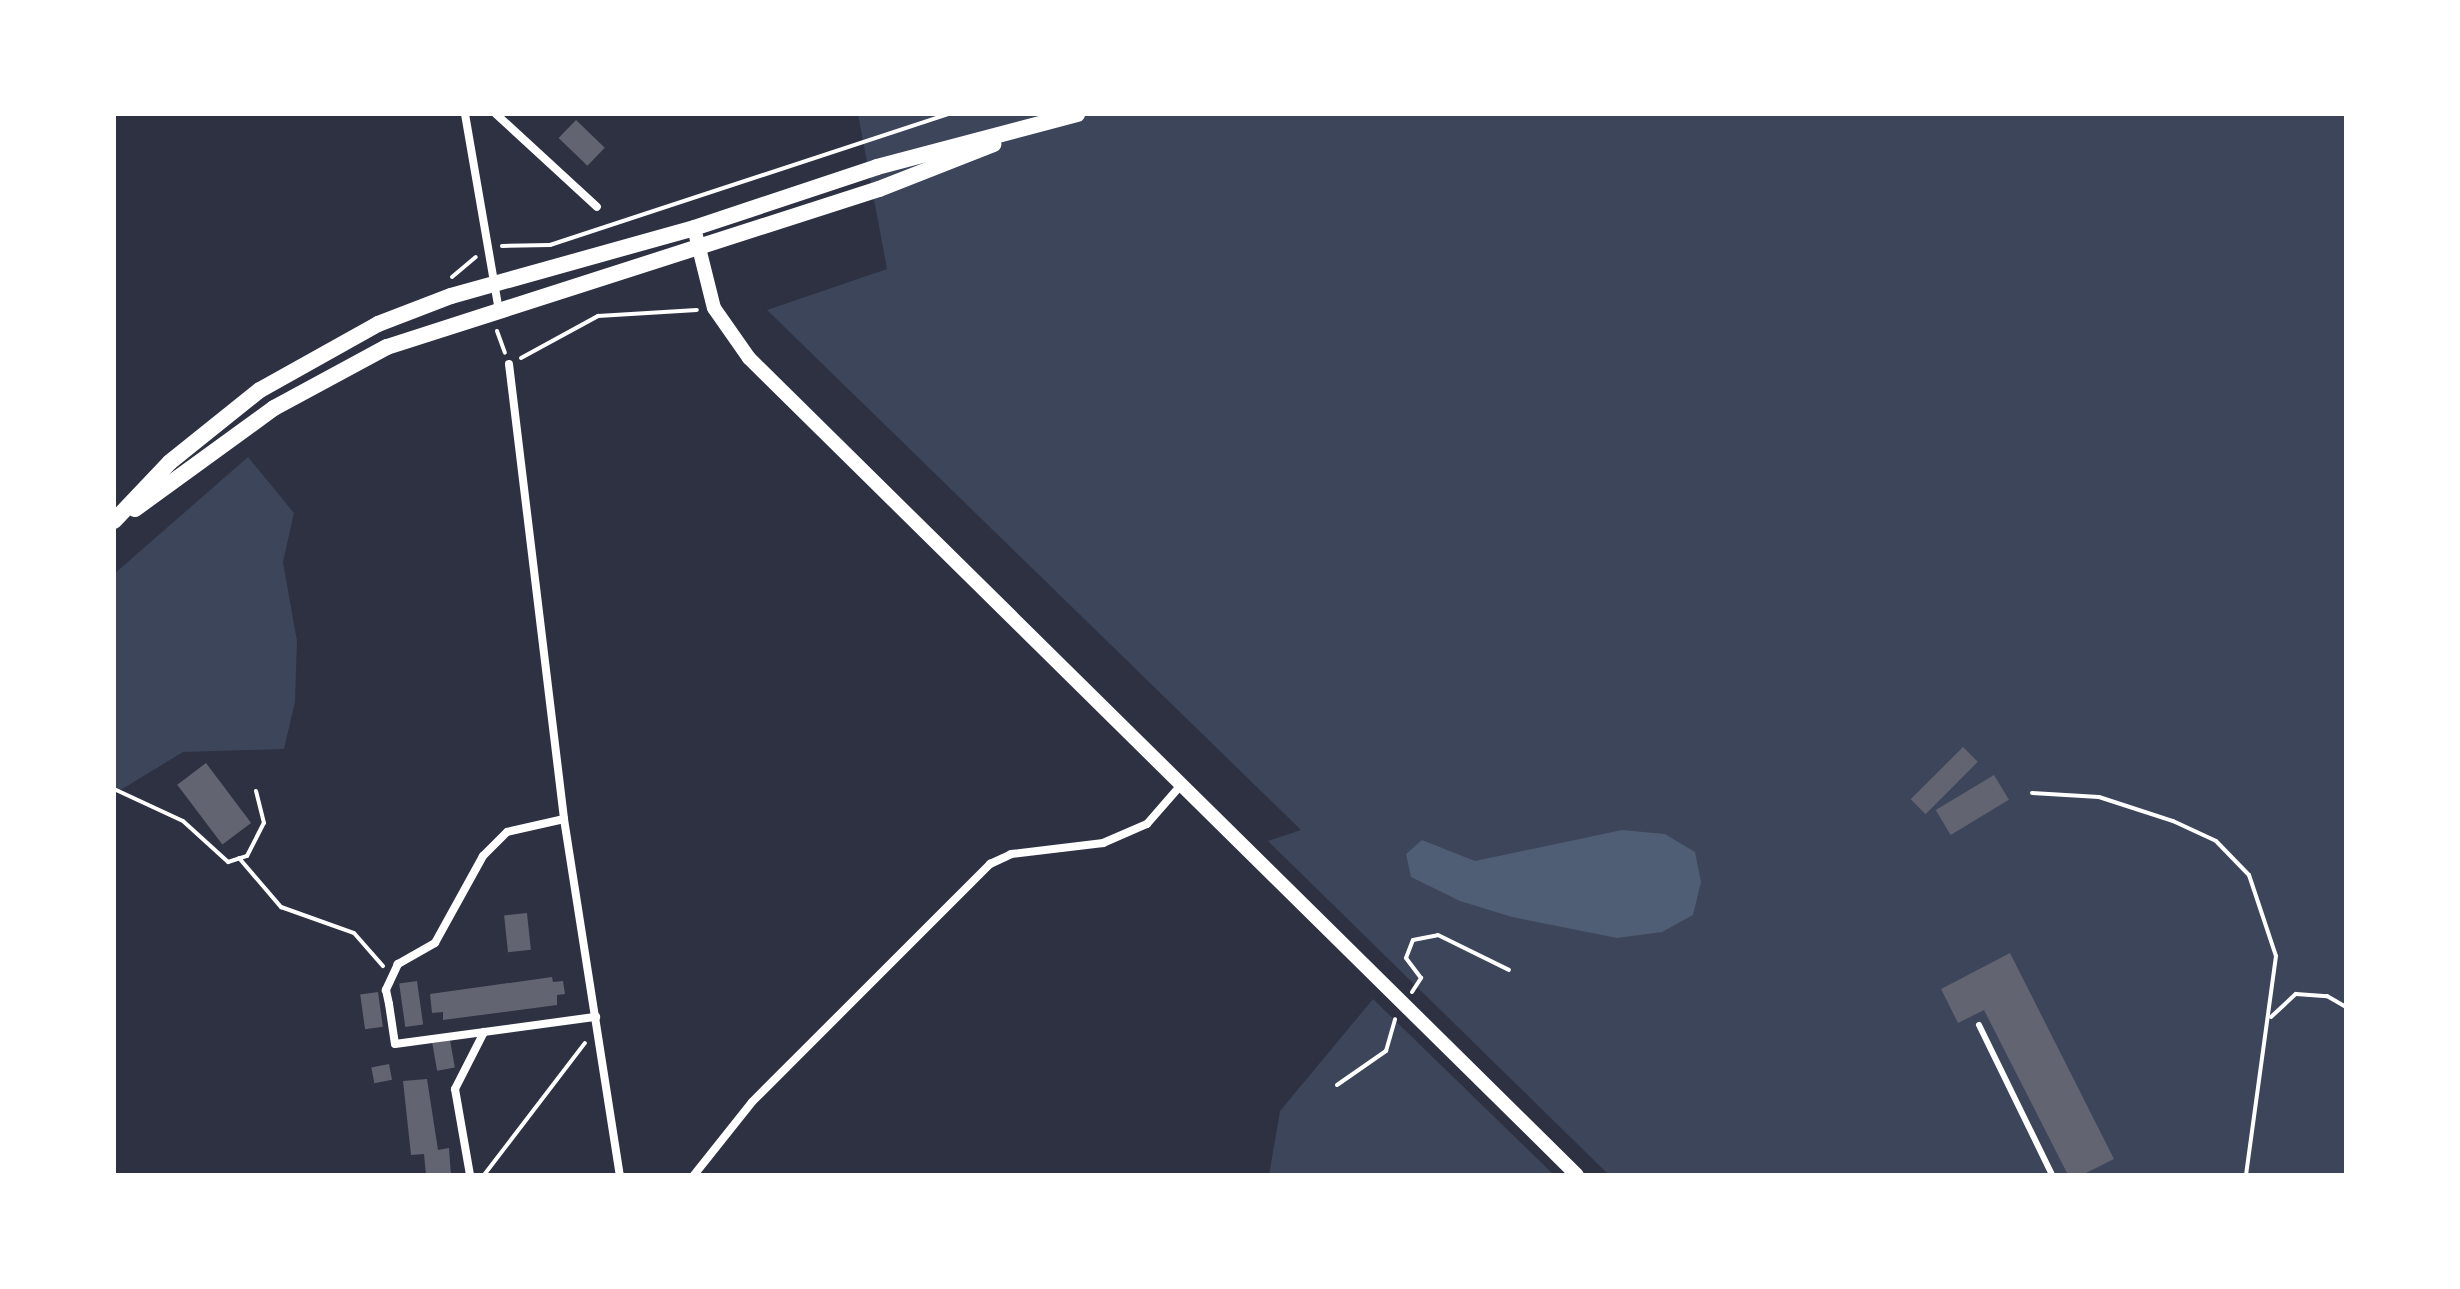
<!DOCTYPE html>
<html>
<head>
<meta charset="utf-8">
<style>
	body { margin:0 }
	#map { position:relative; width:2460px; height:1289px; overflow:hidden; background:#2d3142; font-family:"Exo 2",sans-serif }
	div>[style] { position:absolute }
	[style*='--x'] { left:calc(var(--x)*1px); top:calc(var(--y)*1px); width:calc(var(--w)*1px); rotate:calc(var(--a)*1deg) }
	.green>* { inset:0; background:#3c4559 }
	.water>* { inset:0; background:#4f5d75 }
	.building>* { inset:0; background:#626471; transform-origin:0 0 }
	.path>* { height:4px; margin:-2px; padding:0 2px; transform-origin:2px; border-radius:2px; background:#fff }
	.service>* { height:6px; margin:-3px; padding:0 3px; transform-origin:3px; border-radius:3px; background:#fff }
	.minor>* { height:8px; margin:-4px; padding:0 4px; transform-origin:4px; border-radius:4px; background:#fff }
	.tertiary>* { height:14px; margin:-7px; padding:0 7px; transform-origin:7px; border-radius:7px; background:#fff }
	.secondary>* { height:16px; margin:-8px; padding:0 8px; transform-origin:8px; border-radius:8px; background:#fff }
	span { translate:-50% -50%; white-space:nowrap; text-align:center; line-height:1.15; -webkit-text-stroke:6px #fff; paint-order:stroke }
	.frame { position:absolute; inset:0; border:116px solid #fff; pointer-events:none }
</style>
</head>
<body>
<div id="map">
	<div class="green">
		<div style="clip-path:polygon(858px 114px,2346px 114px,2346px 1175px,1609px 1175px,1268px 841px,1301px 830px,767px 310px,887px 269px)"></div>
		<div style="clip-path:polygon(248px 457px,294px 513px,283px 562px,297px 641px,295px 702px,284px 749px,183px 752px,114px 794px,114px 574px)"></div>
		<div style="clip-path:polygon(1373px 999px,1554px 1175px,1269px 1175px,1280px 1111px)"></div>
	</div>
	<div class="water">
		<div style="clip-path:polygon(1622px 830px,1665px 834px,1695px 852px,1701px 882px,1693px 915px,1662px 932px,1617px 938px,1512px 917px,1460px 901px,1411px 877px,1406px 854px,1422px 840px,1475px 861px)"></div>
	</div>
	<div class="building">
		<div style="left:576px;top:120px;width:40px;height:25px;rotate:44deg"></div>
		<div style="left:1963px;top:747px;width:21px;height:74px;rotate:45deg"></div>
		<div style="left:206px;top:763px;width:75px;height:36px;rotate:53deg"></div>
		<div style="left:1994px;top:775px;width:29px;height:68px;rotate:59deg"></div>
		<div style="left:527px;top:913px;width:37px;height:23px;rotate:84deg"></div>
		<div style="clip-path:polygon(2010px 953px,2114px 1159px,2082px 1175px,2068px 1175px,1984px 1010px,1958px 1023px,1941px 989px)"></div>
		<div style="clip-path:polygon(552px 977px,553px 982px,563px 981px,565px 994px,557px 995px,557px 1005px,443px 1020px,443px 1012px,432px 1013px,430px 994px)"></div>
		<div style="left:417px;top:981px;width:44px;height:18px;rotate:82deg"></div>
		<div style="left:378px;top:992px;width:35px;height:18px;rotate:82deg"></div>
		<div style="left:450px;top:1040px;width:28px;height:18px;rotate:80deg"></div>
		<div style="left:389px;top:1064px;width:16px;height:18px;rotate:79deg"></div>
		<div style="clip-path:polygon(427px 1079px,438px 1150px,449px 1148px,451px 1175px,426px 1175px,424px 1154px,411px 1155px,403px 1081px)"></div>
	</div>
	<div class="path">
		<div style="--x:502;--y:246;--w:48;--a:-1.2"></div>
		<div style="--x:550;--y:245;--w:419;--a:-18.2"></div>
		<div style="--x:452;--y:277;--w:31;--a:-40"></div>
		<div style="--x:497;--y:331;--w:23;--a:70"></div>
		<div style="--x:521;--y:358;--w:88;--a:-28.6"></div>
		<div style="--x:598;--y:316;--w:99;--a:-3.5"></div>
		<div style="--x:114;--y:789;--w:76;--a:24.9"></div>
		<div style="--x:183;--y:821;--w:61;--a:42.3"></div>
		<div style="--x:228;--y:862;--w:20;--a:-18"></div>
		<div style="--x:247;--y:856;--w:37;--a:-63"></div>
		<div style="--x:264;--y:823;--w:33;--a:-104"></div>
		<div style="--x:2032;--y:793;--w:67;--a:3.4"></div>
		<div style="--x:2099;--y:797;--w:78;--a:18"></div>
		<div style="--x:2173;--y:821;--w:47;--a:24.9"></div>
		<div style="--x:2216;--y:841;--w:47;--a:45.9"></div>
		<div style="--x:2249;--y:875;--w:85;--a:71.6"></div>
		<div style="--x:2276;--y:956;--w:221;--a:97.8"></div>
		<div style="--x:239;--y:858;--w:65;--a:49.4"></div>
		<div style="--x:281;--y:907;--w:77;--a:19.6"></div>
		<div style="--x:354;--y:933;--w:44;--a:48.7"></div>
		<div style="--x:1412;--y:992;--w:17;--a:-57"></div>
		<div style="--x:1421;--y:978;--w:25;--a:-127"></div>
		<div style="--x:1406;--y:958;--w:19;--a:-69"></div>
		<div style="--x:1413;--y:940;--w:25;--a:-11"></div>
		<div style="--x:1438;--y:935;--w:79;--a:26.2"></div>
		<div style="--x:2271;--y:1017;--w:34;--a:-43"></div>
		<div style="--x:2296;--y:994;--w:31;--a:4"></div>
		<div style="--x:2327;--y:996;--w:22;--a:30"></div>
		<div style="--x:1337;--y:1085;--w:60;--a:-34.8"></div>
		<div style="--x:1386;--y:1051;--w:33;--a:-74"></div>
		<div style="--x:484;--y:1175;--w:166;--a:-52.6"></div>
	</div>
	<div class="service">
		<div style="--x:1979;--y:1025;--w:167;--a:64"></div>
	</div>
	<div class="minor">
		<div style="--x:465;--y:114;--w:200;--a:80.2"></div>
		<div style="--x:496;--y:114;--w:137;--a:42.6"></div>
		<div style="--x:509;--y:364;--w:458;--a:83.1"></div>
		<div style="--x:564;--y:819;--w:360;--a:81.1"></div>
		<div style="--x:564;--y:819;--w:58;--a:167.2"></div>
		<div style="--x:507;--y:832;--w:34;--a:135"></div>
		<div style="--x:483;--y:856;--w:99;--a:118.9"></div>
		<div style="--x:435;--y:943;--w:43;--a:150.4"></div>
		<div style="--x:398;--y:964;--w:29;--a:115"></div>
		<div style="--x:386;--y:990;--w:14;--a:78"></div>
		<div style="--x:389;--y:1004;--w:40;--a:81.5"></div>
		<div style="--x:395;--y:1044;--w:203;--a:-7.7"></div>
		<div style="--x:470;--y:1175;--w:87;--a:-99.9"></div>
		<div style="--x:455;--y:1089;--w:64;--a:-63"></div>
		<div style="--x:694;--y:1175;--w:93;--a:-51.5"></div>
		<div style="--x:752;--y:1102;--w:337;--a:-45"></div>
		<div style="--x:990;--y:864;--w:23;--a:-25"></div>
		<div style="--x:1011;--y:854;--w:93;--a:-6.8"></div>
		<div style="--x:1103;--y:843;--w:48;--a:-23.4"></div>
		<div style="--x:1147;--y:824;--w:50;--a:-49"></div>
	</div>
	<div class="tertiary">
		<div style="--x:696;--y:236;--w:74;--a:76"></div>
		<div style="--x:714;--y:308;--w:61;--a:55"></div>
		<div style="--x:749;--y:358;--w:1163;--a:44.62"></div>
	</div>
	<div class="secondary">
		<div style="--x:135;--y:509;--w:172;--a:-36"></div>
		<div style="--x:274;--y:408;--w:128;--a:-28.4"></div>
		<div style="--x:387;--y:347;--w:517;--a:-17.8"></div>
		<div style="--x:879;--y:189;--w:123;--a:-21.4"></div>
		<div style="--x:114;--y:521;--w:81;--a:-46.5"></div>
		<div style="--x:170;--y:462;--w:115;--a:-38.7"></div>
		<div style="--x:260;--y:390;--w:135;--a:-29.2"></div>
		<div style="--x:378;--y:324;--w:78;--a:-21"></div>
		<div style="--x:451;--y:296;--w:252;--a:-15.6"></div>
		<div style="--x:694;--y:228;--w:193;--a:-18.4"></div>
		<div style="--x:877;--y:167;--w:207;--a:-14.8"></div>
	</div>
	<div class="frame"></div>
</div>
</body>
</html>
